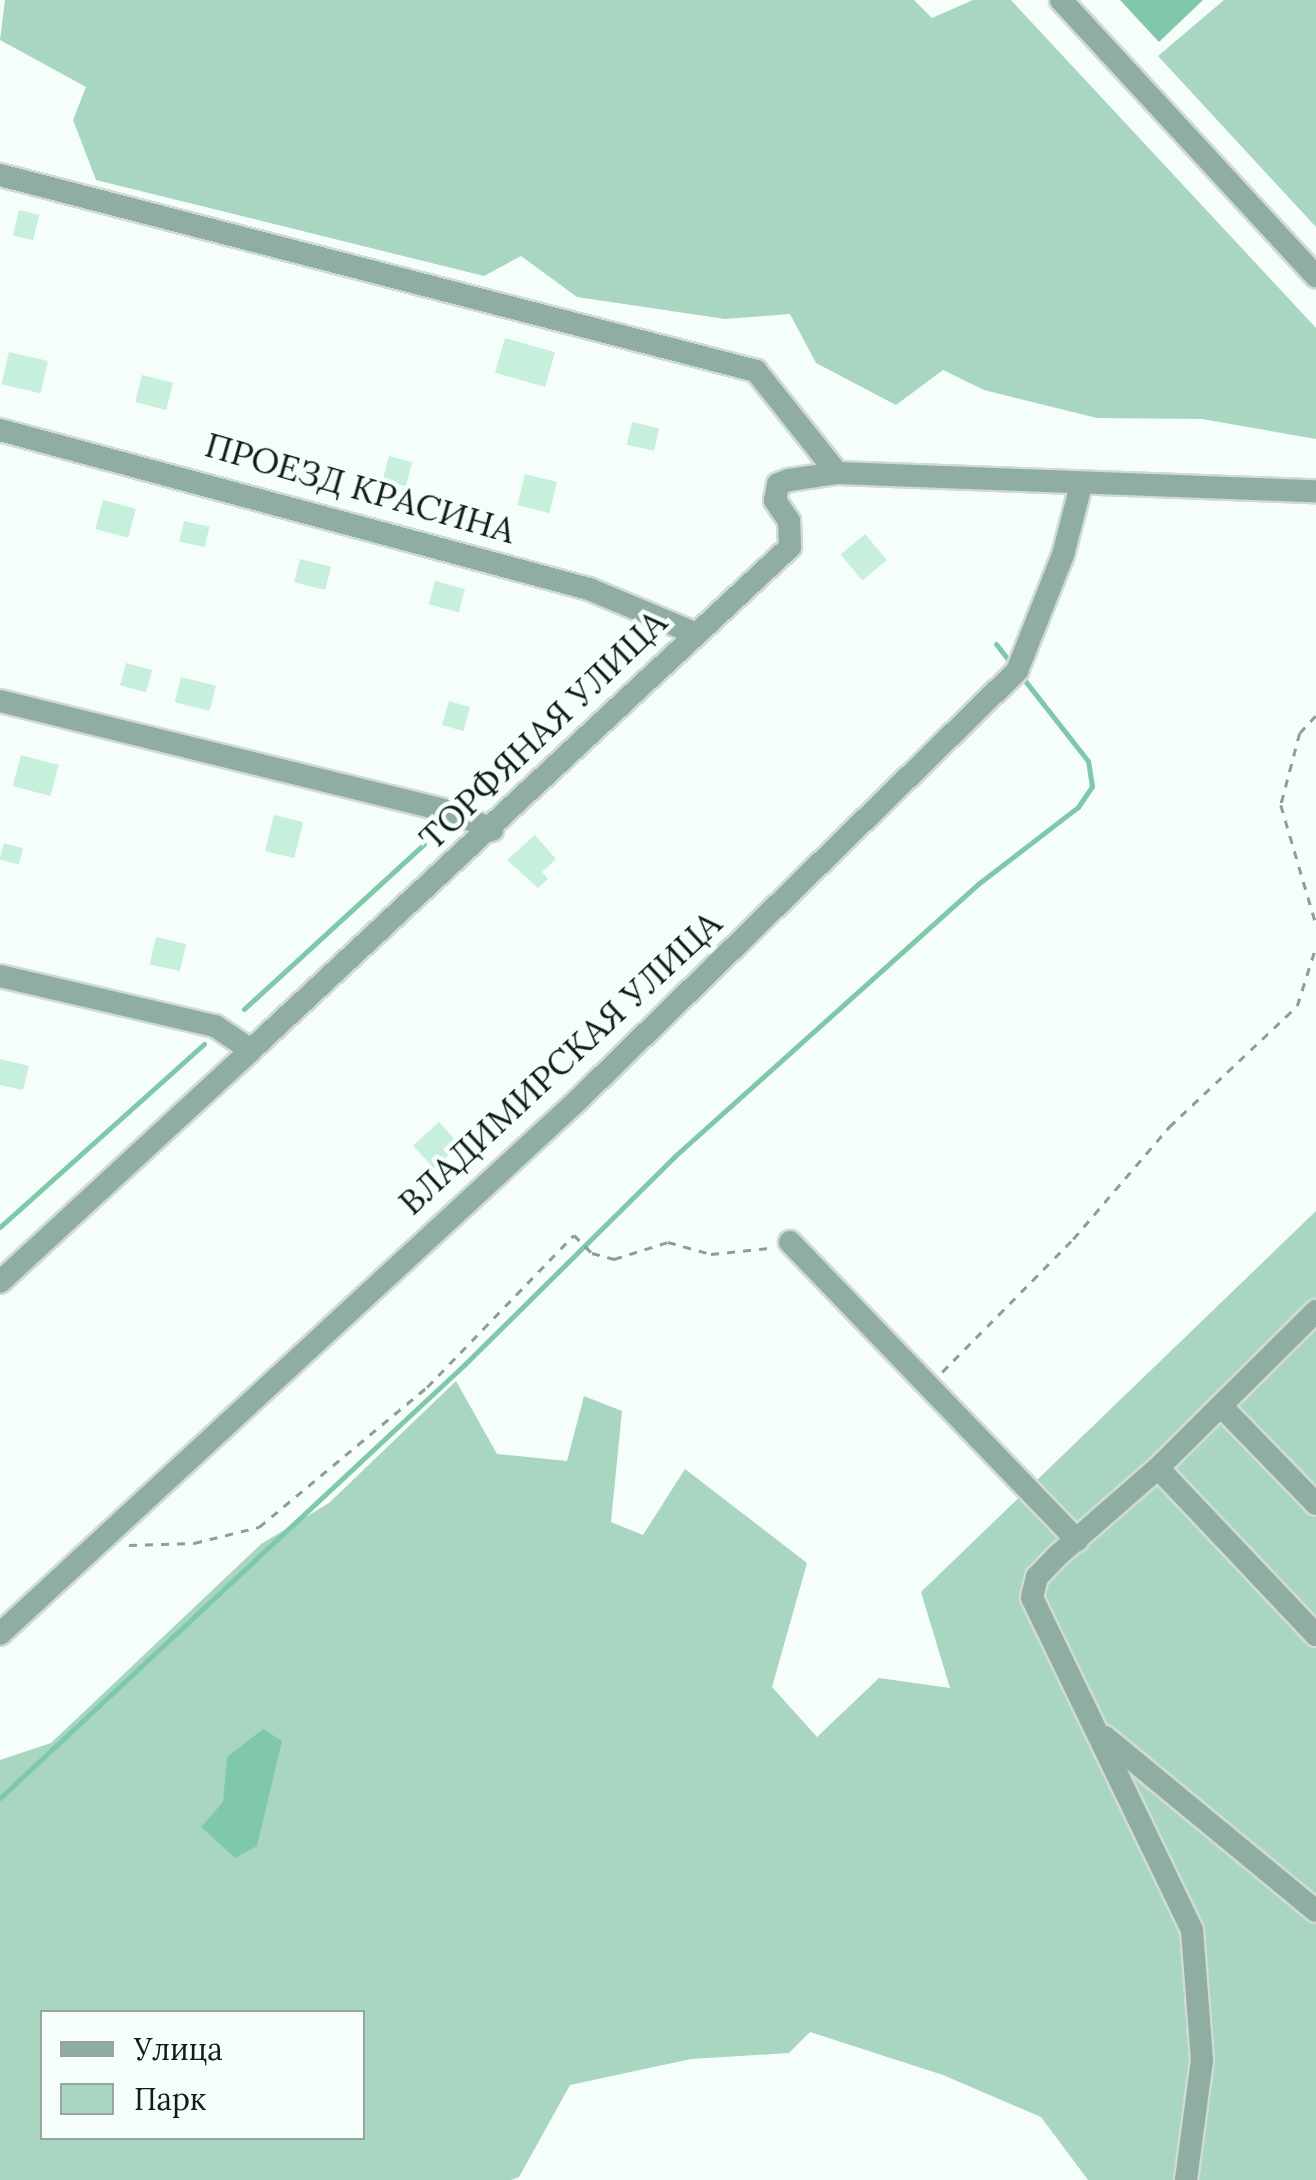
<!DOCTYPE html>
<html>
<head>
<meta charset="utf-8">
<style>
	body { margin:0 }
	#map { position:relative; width:1316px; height:2180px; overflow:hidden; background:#f5fefa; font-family:Lora,serif }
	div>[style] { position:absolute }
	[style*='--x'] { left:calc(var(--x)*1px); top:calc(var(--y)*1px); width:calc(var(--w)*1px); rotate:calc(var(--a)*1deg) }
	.green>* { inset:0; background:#a8d6c1 }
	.water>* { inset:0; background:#7fc9aa }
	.stream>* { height:5px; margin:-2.5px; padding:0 2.5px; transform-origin:2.5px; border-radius:2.5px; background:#7fc9aa }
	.building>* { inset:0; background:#c6efdc; transform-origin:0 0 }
	.path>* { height:2.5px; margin-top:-1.25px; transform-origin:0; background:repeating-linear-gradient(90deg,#909c96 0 8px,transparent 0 16px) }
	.roads { filter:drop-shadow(2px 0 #d0dad6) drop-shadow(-2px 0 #d0dad6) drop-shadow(0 2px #d0dad6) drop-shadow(0 -2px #d0dad6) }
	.minor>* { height:22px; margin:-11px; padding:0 11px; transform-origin:11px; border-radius:11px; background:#8fada0 }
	span { translate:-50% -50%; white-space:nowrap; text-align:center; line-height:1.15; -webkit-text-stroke:9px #f5fefa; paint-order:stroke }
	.street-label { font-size:35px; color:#0e1e17 }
	.legend { position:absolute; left:40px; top:2010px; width:325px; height:130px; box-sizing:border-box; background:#f5fefa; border:2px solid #99a49f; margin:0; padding:12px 18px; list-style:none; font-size:30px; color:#0e1e17 }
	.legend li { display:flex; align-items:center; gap:20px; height:50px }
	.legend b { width:50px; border:2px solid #99a49f }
</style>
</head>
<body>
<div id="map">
	<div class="green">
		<div style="clip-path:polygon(5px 0,914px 0,932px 18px,973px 0,1011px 0,1316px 328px,1316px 439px,1202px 419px,1097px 418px,984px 390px,943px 370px,896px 405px,816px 363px,790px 314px,725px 319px,577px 297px,521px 256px,484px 276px,96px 180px,73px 120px,86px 87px,0 40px)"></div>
		<div style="clip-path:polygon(1224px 0,1316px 0,1316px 227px,1158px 56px)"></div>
		<div style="clip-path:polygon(evenodd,1316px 1211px,1316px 2180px,1088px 2180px,1041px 2117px,943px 2075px,810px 2032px,789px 2053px,691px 2059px,570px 2085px,519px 2177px,511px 2180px,0 2180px,0 1760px,51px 1743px,261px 1544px,329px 1503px,456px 1381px,497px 1454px,567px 1461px,584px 1396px,622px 1411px,611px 1522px,643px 1535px,685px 1469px,807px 1563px,772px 1687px,817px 1737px,879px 1678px,950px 1688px,921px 1592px,1316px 1211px,42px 2012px,362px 2012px,362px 2138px,42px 2138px,42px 2012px)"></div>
	</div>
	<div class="water">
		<div style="clip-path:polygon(1120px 0,1203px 0,1159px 42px)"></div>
		<div style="clip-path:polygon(263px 1729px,282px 1741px,257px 1846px,235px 1858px,201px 1827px,223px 1802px,227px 1757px)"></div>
	</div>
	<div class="stream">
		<div style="--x:996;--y:644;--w:28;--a:52"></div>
		<div style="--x:244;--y:1009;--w:244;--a:-42.5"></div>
		<div style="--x:0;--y:1227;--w:274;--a:-41.9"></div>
		<div style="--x:0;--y:1798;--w:635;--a:-43.02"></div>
		<div style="--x:464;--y:1365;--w:297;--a:-44.7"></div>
		<div style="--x:675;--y:1156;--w:407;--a:-41.9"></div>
		<div style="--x:978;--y:884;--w:126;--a:-37.6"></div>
		<div style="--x:1078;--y:807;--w:25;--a:-56"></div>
		<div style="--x:1092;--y:786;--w:25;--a:-99"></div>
		<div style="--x:1088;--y:761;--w:105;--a:-128.1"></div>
	</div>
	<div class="building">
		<div style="left:19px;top:210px;width:21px;height:26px;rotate:14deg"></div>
		<div style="left:505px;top:338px;width:52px;height:36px;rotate:16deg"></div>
		<div style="left:9px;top:352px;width:40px;height:33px;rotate:13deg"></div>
		<div style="left:142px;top:375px;width:32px;height:28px;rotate:14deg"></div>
		<div style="left:632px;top:422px;width:28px;height:23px;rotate:13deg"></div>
		<div style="left:389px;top:456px;width:24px;height:25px;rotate:15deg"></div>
		<div style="left:525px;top:474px;width:33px;height:32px;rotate:14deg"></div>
		<div style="left:103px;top:500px;width:34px;height:30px;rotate:15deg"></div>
		<div style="left:184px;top:521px;width:26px;height:21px;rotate:13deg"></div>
		<div style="left:865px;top:534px;width:34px;height:32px;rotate:50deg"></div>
		<div style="left:300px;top:559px;width:32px;height:24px;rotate:14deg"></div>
		<div style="left:435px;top:581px;width:31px;height:24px;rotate:15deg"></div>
		<div style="left:126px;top:663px;width:27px;height:23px;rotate:15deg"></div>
		<div style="left:181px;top:677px;width:36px;height:26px;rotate:14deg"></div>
		<div style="left:449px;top:701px;width:22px;height:25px;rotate:16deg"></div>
		<div style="left:21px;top:755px;width:39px;height:32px;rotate:15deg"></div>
		<div style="left:274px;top:815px;width:30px;height:37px;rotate:14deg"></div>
		<div style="clip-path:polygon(535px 835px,556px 859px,542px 872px,548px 879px,538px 888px,507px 860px)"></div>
		<div style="left:4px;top:843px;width:20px;height:17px;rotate:15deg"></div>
		<div style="left:156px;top:937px;width:31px;height:28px;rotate:13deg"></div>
		<div style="clip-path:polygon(0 1059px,29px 1066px,23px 1090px,0 1085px)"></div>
		<div style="left:439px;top:1122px;width:31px;height:35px;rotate:48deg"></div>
	</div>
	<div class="path">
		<div style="--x:1316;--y:716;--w:23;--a:133"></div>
		<div style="--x:1300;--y:733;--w:74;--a:104.8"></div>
		<div style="--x:1281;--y:805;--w:124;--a:73.6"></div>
		<div style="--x:942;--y:1372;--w:187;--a:-45.4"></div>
		<div style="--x:1073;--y:1239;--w:148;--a:-49.4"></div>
		<div style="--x:1169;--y:1127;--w:176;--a:-43.4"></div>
		<div style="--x:1297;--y:1006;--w:63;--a:-72.4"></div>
		<div style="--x:129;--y:1545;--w:65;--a:-1.8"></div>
		<div style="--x:194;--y:1543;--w:67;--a:-13.8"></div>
		<div style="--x:259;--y:1527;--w:219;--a:-39.8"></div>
		<div style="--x:427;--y:1387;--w:211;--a:-46"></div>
		<div style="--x:574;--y:1235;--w:25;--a:45"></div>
		<div style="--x:592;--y:1253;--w:23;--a:15"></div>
		<div style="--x:614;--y:1259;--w:57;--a:-17.5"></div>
		<div style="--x:668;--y:1242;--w:45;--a:15.6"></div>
		<div style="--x:711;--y:1254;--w:58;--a:-5.9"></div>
	</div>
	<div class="roads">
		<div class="minor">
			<div style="--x:1061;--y:0;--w:376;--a:47.3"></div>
			<div style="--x:0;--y:175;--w:781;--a:14.53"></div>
			<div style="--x:756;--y:371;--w:130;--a:51.5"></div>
			<div style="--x:0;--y:430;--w:610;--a:15.11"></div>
			<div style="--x:589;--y:589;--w:114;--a:22.7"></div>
			<div style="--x:0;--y:701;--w:470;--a:13.8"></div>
			<div style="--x:456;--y:813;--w:40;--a:25"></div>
			<div style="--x:0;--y:976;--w:221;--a:13.1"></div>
			<div style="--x:215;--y:1026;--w:43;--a:33.7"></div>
			<div style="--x:251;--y:1050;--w:737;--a:-43.02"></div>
			<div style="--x:790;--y:547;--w:26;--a:-92"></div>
			<div style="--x:789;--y:521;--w:25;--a:-124"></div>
			<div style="--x:775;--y:500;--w:16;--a:-79"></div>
			<div style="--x:778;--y:484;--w:12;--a:-20"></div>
			<div style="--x:789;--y:480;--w:49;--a:-8.3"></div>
			<div style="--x:837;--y:473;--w:479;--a:2.2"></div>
			<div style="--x:790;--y:1242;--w:414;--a:46.1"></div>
			<div style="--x:0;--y:1282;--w:342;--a:-42.7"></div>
			<div style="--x:1222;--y:1407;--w:135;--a:45.9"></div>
			<div style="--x:1158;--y:1468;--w:230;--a:46.6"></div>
			<div style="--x:0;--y:1634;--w:787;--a:-42.73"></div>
			<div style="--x:578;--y:1100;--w:614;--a:-44.34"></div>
			<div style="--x:1017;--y:671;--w:125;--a:-68.4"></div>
			<div style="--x:1063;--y:555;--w:72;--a:-75.6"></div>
			<div style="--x:1105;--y:1737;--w:273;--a:39.5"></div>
			<div style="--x:1186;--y:2180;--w:121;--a:-82.4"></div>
			<div style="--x:1202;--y:2060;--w:130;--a:-94.4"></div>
			<div style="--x:1192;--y:1930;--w:369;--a:-115.7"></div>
			<div style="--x:1032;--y:1597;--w:21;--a:-76"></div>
			<div style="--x:1037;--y:1577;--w:28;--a:-46"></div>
			<div style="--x:1056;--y:1557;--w:135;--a:-41.1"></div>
			<div style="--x:1158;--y:1468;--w:223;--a:-44.8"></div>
		</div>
	</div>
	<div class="street-label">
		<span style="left:360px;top:488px;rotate:16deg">ПРОЕЗД КРАСИНА</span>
		<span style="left:543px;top:730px;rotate:-44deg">ТОРФЯНАЯ УЛИЦА</span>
		<span style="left:560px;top:1063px;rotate:-43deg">ВЛАДИМИРСКАЯ УЛИЦА</span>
	</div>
	<ul class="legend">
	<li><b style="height:12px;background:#8fada0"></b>Улица</li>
	<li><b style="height:28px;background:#a8d6c1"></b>Парк</li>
	</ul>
</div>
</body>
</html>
